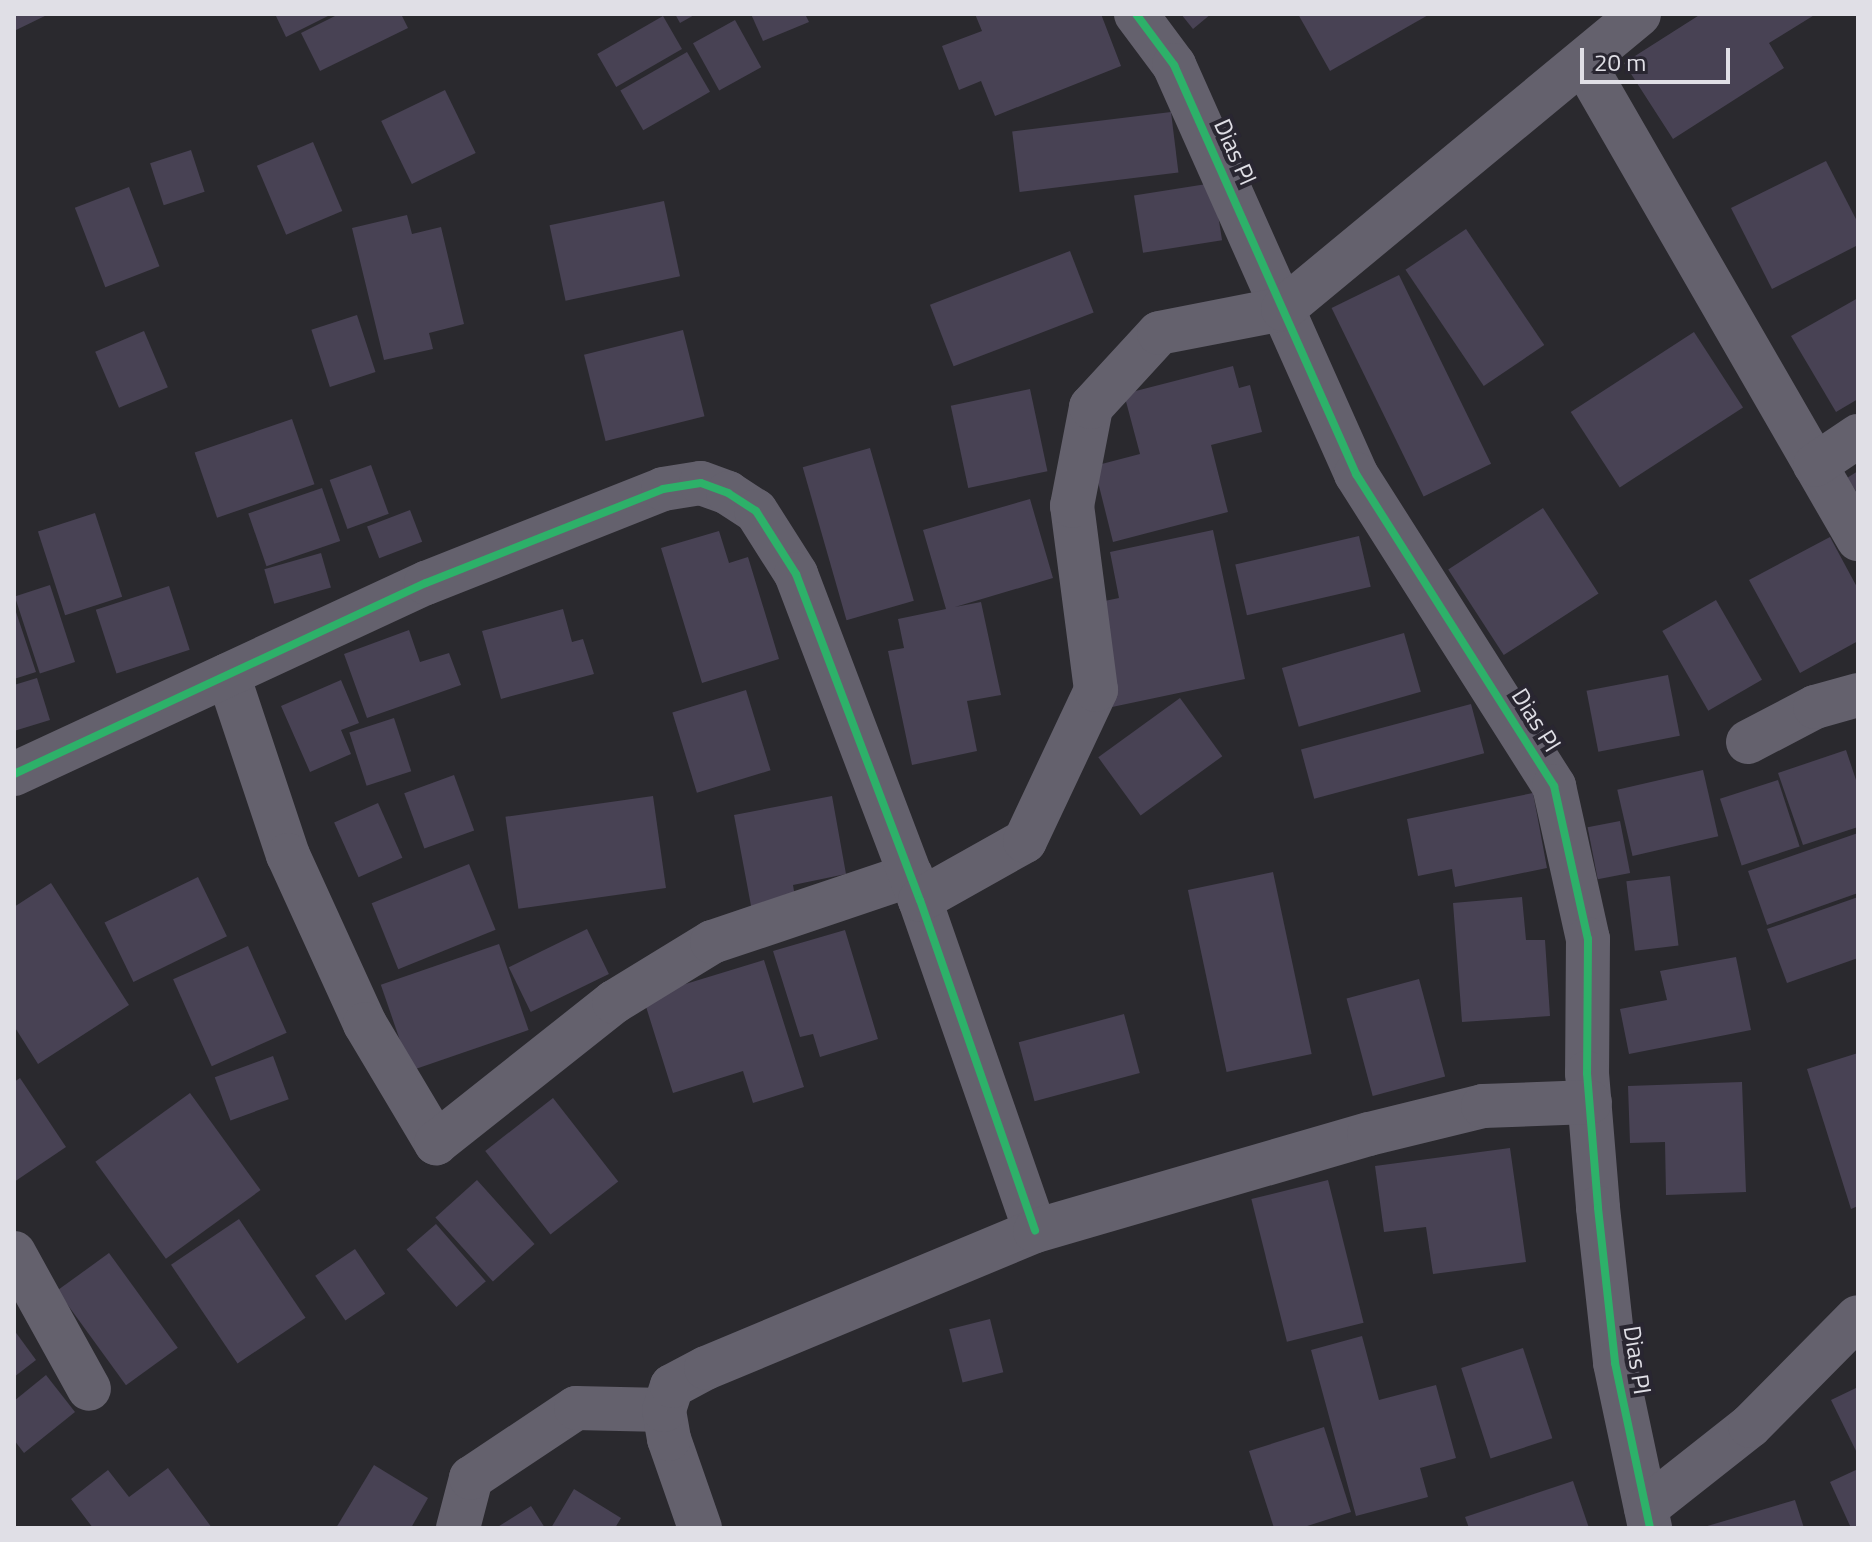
<!DOCTYPE html>
<html>
<head>
<meta charset="utf-8">
<style>
	body { margin:0 }
	#map { position:relative; width:1872px; height:1542px; overflow:hidden; background:#2a292e; font-family:"Titillium Web",sans-serif }
	div>[style] { position:absolute }
	[style*='--x'] { left:calc(var(--x)*1px); top:calc(var(--y)*1px); width:calc(var(--w)*1px); rotate:calc(var(--a)*1deg) }
	.building>* { inset:0; background:#484254; transform-origin:0 0 }
	.minor>* { height:44px; margin:-22px; padding:0 22px; transform-origin:22px; border-radius:22px; background:#64616d }
	.cycleway>* { height:8px; margin:-4px; padding:0 4px; transform-origin:4px; border-radius:4px; background:#2db169 }
	span { translate:-50% -50%; white-space:nowrap; text-align:center; line-height:1.15; -webkit-text-stroke:8px #292631; paint-order:stroke }
	.street-label { font-size:24px; color:#e0dfe6 }
	.frame { position:absolute; inset:0; border:16px solid #e0dfe6; pointer-events:none }
	.scale { position:absolute; left:1580px; top:48px; width:150px; height:36px; box-sizing:border-box; border:4px solid #e0dfe6; border-top:0; padding-left:10px; font-size:24px; line-height:28px; white-space:nowrap; color:#e0dfe6; -webkit-text-stroke:6px #292631; paint-order:stroke }
</style>
</head>
<body>
<div id="map">
	<div class="building">
		<div style="clip-path:polygon(14px 14px,49px 14px,14px 31px)"></div>
		<div style="clip-path:polygon(275px 14px,332px 14px,286px 37px)"></div>
		<div style="clip-path:polygon(339px 14px,401px 14px,408px 28px,320px 71px,301px 33px)"></div>
		<div style="clip-path:polygon(675px 14px,696px 14px,680px 23px)"></div>
		<div style="clip-path:polygon(751px 14px,805px 14px,809px 22px,763px 41px)"></div>
		<div style="clip-path:polygon(975px 14px,1101px 14px,1121px 66px,995px 116px,981px 81px,959px 90px,942px 46px,982px 31px)"></div>
		<div style="clip-path:polygon(1181px 14px,1211px 14px,1193px 29px)"></div>
		<div style="clip-path:polygon(1298px 14px,1430px 14px,1330px 71px)"></div>
		<div style="clip-path:polygon(1701px 14px,1816px 14px,1769px 43px,1784px 68px,1673px 139px,1624px 63px)"></div>
		<div style="left:663px;top:16px;width:38px;height:76px;rotate:60deg"></div>
		<div style="left:735px;top:20px;width:54px;height:48px;rotate:61deg"></div>
		<div style="left:687px;top:52px;width:46px;height:77px;rotate:60deg"></div>
		<div style="left:445px;top:90px;width:70px;height:71px;rotate:64deg"></div>
		<div style="left:1171px;top:112px;width:61px;height:160px;rotate:83deg"></div>
		<div style="left:313px;top:142px;width:75px;height:61px;rotate:67deg"></div>
		<div style="left:191px;top:150px;width:44px;height:43px;rotate:72deg"></div>
		<div style="clip-path:polygon(1826px 161px,1858px 223px,1858px 245px,1772px 289px,1731px 208px)"></div>
		<div style="left:1213px;top:183px;width:58px;height:80px;rotate:81deg"></div>
		<div style="left:129px;top:187px;width:85px;height:58px;rotate:69deg"></div>
		<div style="left:664px;top:201px;width:77px;height:117px;rotate:78deg"></div>
		<div style="clip-path:polygon(407px 215px,412px 234px,441px 227px,464px 324px,429px 333px,433px 349px,384px 360px,352px 228px)"></div>
		<div style="left:1466px;top:229px;width:140px;height:73px;rotate:56deg"></div>
		<div style="left:1070px;top:251px;width:66px;height:150px;rotate:69deg"></div>
		<div style="left:1399px;top:275px;width:210px;height:75px;rotate:64deg"></div>
		<div style="clip-path:polygon(1858px 298px,1858px 399px,1836px 412px,1791px 336px)"></div>
		<div style="left:357px;top:315px;width:60px;height:48px;rotate:72deg"></div>
		<div style="left:683px;top:330px;width:89px;height:102px;rotate:76deg"></div>
		<div style="left:144px;top:331px;width:61px;height:53px;rotate:67deg"></div>
		<div style="left:1694px;top:332px;width:90px;height:147px;rotate:57deg"></div>
		<div style="clip-path:polygon(1233px 366px,1239px 388px,1250px 385px,1262px 432px,1211px 445px,1228px 512px,1113px 542px,1094px 466px,1140px 454px,1124px 394px)"></div>
		<div style="left:1030px;top:389px;width:84px;height:81px;rotate:78deg"></div>
		<div style="left:292px;top:419px;width:69px;height:103px;rotate:71deg"></div>
		<div style="left:870px;top:448px;width:159px;height:70px;rotate:74deg"></div>
		<div style="left:371px;top:465px;width:52px;height:44px;rotate:70deg"></div>
		<div style="clip-path:polygon(1858px 471px,1858px 494px,1847px 478px)"></div>
		<div style="left:322px;top:488px;width:56px;height:78px;rotate:71deg"></div>
		<div style="clip-path:polygon(1030px 499px,1053px 578px,955px 607px,981px 602px,1001px 695px,967px 701px,977px 751px,912px 765px,888px 651px,904px 648px,898px 619px,946px 609px,923px 530px)"></div>
		<div style="left:1543px;top:508px;width:102px;height:113px;rotate:57deg"></div>
		<div style="left:410px;top:510px;width:34px;height:46px;rotate:69deg"></div>
		<div style="left:95px;top:513px;width:88px;height:60px;rotate:72deg"></div>
		<div style="clip-path:polygon(1213px 530px,1245px 679px,1112px 707px,1090px 604px,1119px 598px,1110px 552px)"></div>
		<div style="clip-path:polygon(719px 531px,729px 563px,748px 557px,779px 659px,702px 683px,661px 548px)"></div>
		<div style="left:1359px;top:536px;width:52px;height:127px;rotate:77deg"></div>
		<div style="clip-path:polygon(1830px 537px,1858px 589px,1858px 641px,1800px 673px,1749px 580px)"></div>
		<div style="left:321px;top:553px;width:36px;height:59px;rotate:74deg"></div>
		<div style="left:50px;top:585px;width:81px;height:37px;rotate:72deg"></div>
		<div style="left:169px;top:586px;width:67px;height:77px;rotate:72deg"></div>
		<div style="left:1716px;top:600px;width:92px;height:62px;rotate:60deg"></div>
		<div style="clip-path:polygon(14px 606px,36px 672px,14px 679px)"></div>
		<div style="clip-path:polygon(563px 609px,572px 642px,583px 639px,594px 674px,501px 699px,482px 631px)"></div>
		<div style="clip-path:polygon(409px 630px,420px 662px,449px 653px,461px 685px,367px 718px,344px 654px)"></div>
		<div style="left:1404px;top:633px;width:61px;height:127px;rotate:74deg"></div>
		<div style="left:1668px;top:675px;width:62px;height:83px;rotate:79deg"></div>
		<div style="clip-path:polygon(37px 678px,50px 720px,14px 731px,14px 685px)"></div>
		<div style="clip-path:polygon(341px 680px,359px 723px,341px 730px,351px 754px,310px 772px,281px 706px)"></div>
		<div style="left:746px;top:690px;width:84px;height:77px;rotate:73deg"></div>
		<div style="left:1180px;top:698px;width:72px;height:101px;rotate:54deg"></div>
		<div style="left:1471px;top:704px;width:51px;height:176px;rotate:75deg"></div>
		<div style="left:394px;top:718px;width:56px;height:47px;rotate:72deg"></div>
		<div style="clip-path:polygon(1846px 750px,1858px 786px,1858px 827px,1803px 845px,1778px 773px)"></div>
		<div style="left:1703px;top:770px;width:68px;height:88px;rotate:77deg"></div>
		<div style="left:454px;top:775px;width:59px;height:53px;rotate:70deg"></div>
		<div style="left:1778px;top:780px;width:70px;height:61px;rotate:72deg"></div>
		<div style="clip-path:polygon(1533px 793px,1547px 868px,1455px 887px,1452px 869px,1418px 876px,1407px 819px)"></div>
		<div style="left:653px;top:796px;width:93px;height:149px;rotate:82deg"></div>
		<div style="clip-path:polygon(832px 796px,846px 874px,793px 885px,796px 903px,752px 911px,734px 815px)"></div>
		<div style="left:378px;top:803px;width:60px;height:48px;rotate:66deg"></div>
		<div style="left:1620px;top:821px;width:53px;height:33px;rotate:79deg"></div>
		<div style="clip-path:polygon(1858px 833px,1858px 893px,1767px 925px,1748px 871px)"></div>
		<div style="left:469px;top:864px;width:71px;height:105px;rotate:68deg"></div>
		<div style="left:1273px;top:872px;width:186px;height:87px;rotate:78deg"></div>
		<div style="left:1670px;top:876px;width:70px;height:44px;rotate:83deg"></div>
		<div style="left:198px;top:877px;width:66px;height:104px;rotate:64deg"></div>
		<div style="clip-path:polygon(51px 883px,129px 1005px,38px 1064px,14px 1026px,14px 907px)"></div>
		<div style="clip-path:polygon(1522px 897px,1526px 940px,1545px 940px,1550px 1016px,1462px 1022px,1453px 903px)"></div>
		<div style="clip-path:polygon(1858px 897px,1858px 958px,1787px 983px,1767px 929px)"></div>
		<div style="left:587px;top:929px;width:50px;height:87px;rotate:64deg"></div>
		<div style="clip-path:polygon(845px 930px,878px 1039px,820px 1057px,813px 1034px,800px 1037px,773px 951px)"></div>
		<div style="left:499px;top:944px;width:91px;height:125px;rotate:71deg"></div>
		<div style="left:248px;top:946px;width:95px;height:82px;rotate:66deg"></div>
		<div style="clip-path:polygon(1736px 957px,1751px 1030px,1629px 1054px,1620px 1009px,1667px 1000px,1660px 971px)"></div>
		<div style="clip-path:polygon(764px 960px,804px 1087px,753px 1103px,743px 1071px,673px 1093px,643px 997px)"></div>
		<div style="left:1419px;top:979px;width:101px;height:75px;rotate:75deg"></div>
		<div style="left:1124px;top:1014px;width:61px;height:109px;rotate:75deg"></div>
		<div style="clip-path:polygon(1858px 1053px,1858px 1206px,1851px 1209px,1807px 1069px)"></div>
		<div style="left:273px;top:1056px;width:46px;height:62px;rotate:70deg"></div>
		<div style="clip-path:polygon(20px 1078px,66px 1147px,14px 1182px,14px 1082px)"></div>
		<div style="clip-path:polygon(1742px 1082px,1746px 1192px,1666px 1195px,1665px 1142px,1630px 1143px,1628px 1086px)"></div>
		<div style="left:190px;top:1093px;width:120px;height:117px;rotate:54deg"></div>
		<div style="left:553px;top:1098px;width:106px;height:86px;rotate:52deg"></div>
		<div style="clip-path:polygon(1510px 1148px,1526px 1262px,1433px 1274px,1426px 1227px,1384px 1232px,1375px 1166px)"></div>
		<div style="left:477px;top:1180px;width:86px;height:56px;rotate:48deg"></div>
		<div style="left:1328px;top:1180px;width:147px;height:79px;rotate:76deg"></div>
		<div style="left:239px;top:1219px;width:119px;height:82px;rotate:56deg"></div>
		<div style="left:436px;top:1224px;width:76px;height:39px;rotate:49deg"></div>
		<div style="left:355px;top:1249px;width:54px;height:48px;rotate:56deg"></div>
		<div style="left:109px;top:1253px;width:117px;height:64px;rotate:54deg"></div>
		<div style="left:990px;top:1319px;width:55px;height:42px;rotate:76deg"></div>
		<div style="clip-path:polygon(14px 1330px,36px 1360px,14px 1377px)"></div>
		<div style="clip-path:polygon(1362px 1336px,1379px 1400px,1436px 1385px,1456px 1458px,1420px 1468px,1428px 1497px,1356px 1516px,1311px 1350px)"></div>
		<div style="left:1523px;top:1348px;width:95px;height:65px;rotate:72deg"></div>
		<div style="clip-path:polygon(46px 1375px,75px 1412px,24px 1453px,14px 1440px,14px 1401px)"></div>
		<div style="clip-path:polygon(1858px 1387px,1858px 1455px,1831px 1400px)"></div>
		<div style="clip-path:polygon(1324px 1427px,1351px 1512px,1301px 1528px,1274px 1528px,1249px 1451px)"></div>
		<div style="clip-path:polygon(374px 1465px,428px 1498px,411px 1528px,336px 1528px)"></div>
		<div style="clip-path:polygon(168px 1468px,212px 1528px,93px 1528px,71px 1499px,108px 1470px,129px 1497px)"></div>
		<div style="clip-path:polygon(1858px 1469px,1858px 1528px,1851px 1528px,1830px 1482px)"></div>
		<div style="clip-path:polygon(1573px 1481px,1589px 1528px,1469px 1528px,1465px 1517px)"></div>
		<div style="clip-path:polygon(574px 1489px,621px 1518px,615px 1528px,551px 1528px)"></div>
		<div style="clip-path:polygon(1795px 1500px,1804px 1528px,1704px 1528px,1704px 1527px)"></div>
		<div style="clip-path:polygon(531px 1506px,545px 1528px,496px 1528px)"></div>
	</div>
	<div class="minor">
		<div style="--x:1136;--y:14;--w:64;--a:53.3"></div>
		<div style="--x:1174;--y:65;--w:448;--a:66"></div>
		<div style="--x:1356;--y:474;--w:370;--a:57.6"></div>
		<div style="--x:1554;--y:786;--w:157;--a:77.5"></div>
		<div style="--x:1588;--y:939;--w:134;--a:90.4"></div>
		<div style="--x:1587;--y:1073;--w:135;--a:85.3"></div>
		<div style="--x:1598;--y:1208;--w:156;--a:83.7"></div>
		<div style="--x:1615;--y:1363;--w:169;--a:78"></div>
		<div style="--x:1583;--y:62;--w:551;--a:60.04"></div>
		<div style="--x:1815;--y:465;--w:52;--a:-34"></div>
		<div style="--x:228;--y:675;--w:190;--a:71.6"></div>
		<div style="--x:288;--y:855;--w:186;--a:65.5"></div>
		<div style="--x:365;--y:1024;--w:139;--a:59.2"></div>
		<div style="--x:436;--y:1143;--w:227;--a:-38.4"></div>
		<div style="--x:614;--y:1002;--w:115;--a:-31.5"></div>
		<div style="--x:712;--y:942;--w:210;--a:-18.6"></div>
		<div style="--x:1748;--y:742;--w:76;--a:-27.6"></div>
		<div style="--x:1815;--y:707;--w:45;--a:-15.6"></div>
		<div style="--x:14;--y:774;--w:454;--a:-24.9"></div>
		<div style="--x:426;--y:583;--w:255;--a:-21.6"></div>
		<div style="--x:663;--y:489;--w:38;--a:-9"></div>
		<div style="--x:701;--y:483;--w:29;--a:20"></div>
		<div style="--x:728;--y:493;--w:33;--a:33"></div>
		<div style="--x:756;--y:511;--w:75;--a:57.6"></div>
		<div style="--x:796;--y:574;--w:349;--a:69.2"></div>
		<div style="--x:920;--y:900;--w:350;--a:70.8"></div>
		<div style="--x:920;--y:900;--w:120;--a:-29.3"></div>
		<div style="--x:1025;--y:841;--w:167;--a:-64.8"></div>
		<div style="--x:1096;--y:690;--w:186;--a:-97.4"></div>
		<div style="--x:1072;--y:506;--w:101;--a:-79.1"></div>
		<div style="--x:1091;--y:407;--w:100;--a:-47.4"></div>
		<div style="--x:1159;--y:333;--w:126;--a:-11"></div>
		<div style="--x:1283;--y:309;--w:462;--a:-39.6"></div>
		<div style="--x:14;--y:1253;--w:155;--a:61.1"></div>
		<div style="--x:1646;--y:1508;--w:132;--a:-38.3"></div>
		<div style="--x:1750;--y:1426;--w:153;--a:-45.3"></div>
		<div style="--x:458;--y:1528;--w:52;--a:-75.4"></div>
		<div style="--x:471;--y:1478;--w:126;--a:-33.7"></div>
		<div style="--x:576;--y:1408;--w:88;--a:1.3"></div>
		<div style="--x:700;--y:1528;--w:94;--a:-109.2"></div>
		<div style="--x:669;--y:1439;--w:29;--a:-100"></div>
		<div style="--x:664;--y:1410;--w:25;--a:-72"></div>
		<div style="--x:672;--y:1386;--w:38;--a:-28"></div>
		<div style="--x:706;--y:1368;--w:356;--a:-22.6"></div>
		<div style="--x:1035;--y:1231;--w:348;--a:-16.2"></div>
		<div style="--x:1369;--y:1134;--w:117;--a:-13.8"></div>
		<div style="--x:1483;--y:1106;--w:107;--a:-2.1"></div>
	</div>
	<div class="cycleway">
		<div style="--x:1136;--y:14;--w:64;--a:53.3"></div>
		<div style="--x:1174;--y:65;--w:448;--a:66"></div>
		<div style="--x:1356;--y:474;--w:370;--a:57.6"></div>
		<div style="--x:1554;--y:786;--w:157;--a:77.5"></div>
		<div style="--x:1588;--y:939;--w:134;--a:90.4"></div>
		<div style="--x:1587;--y:1073;--w:135;--a:85.3"></div>
		<div style="--x:1598;--y:1208;--w:156;--a:83.7"></div>
		<div style="--x:1615;--y:1363;--w:169;--a:78"></div>
		<div style="--x:14;--y:774;--w:454;--a:-24.9"></div>
		<div style="--x:426;--y:583;--w:255;--a:-21.6"></div>
		<div style="--x:663;--y:489;--w:38;--a:-9"></div>
		<div style="--x:701;--y:483;--w:29;--a:20"></div>
		<div style="--x:728;--y:493;--w:33;--a:33"></div>
		<div style="--x:756;--y:511;--w:75;--a:57.6"></div>
		<div style="--x:796;--y:574;--w:349;--a:69.2"></div>
		<div style="--x:920;--y:900;--w:350;--a:70.8"></div>
	</div>
	<div class="street-label">
		<span style="left:1235px;top:152px;rotate:66deg">Dias Pl</span>
		<span style="left:1536px;top:720px;rotate:58deg">Dias Pl</span>
		<span style="left:1637px;top:1360px;rotate:81deg">Dias Pl</span>
	</div>
	<div class="frame"></div>
	<div class="scale">20 m</div>
</div>
</body>
</html>
